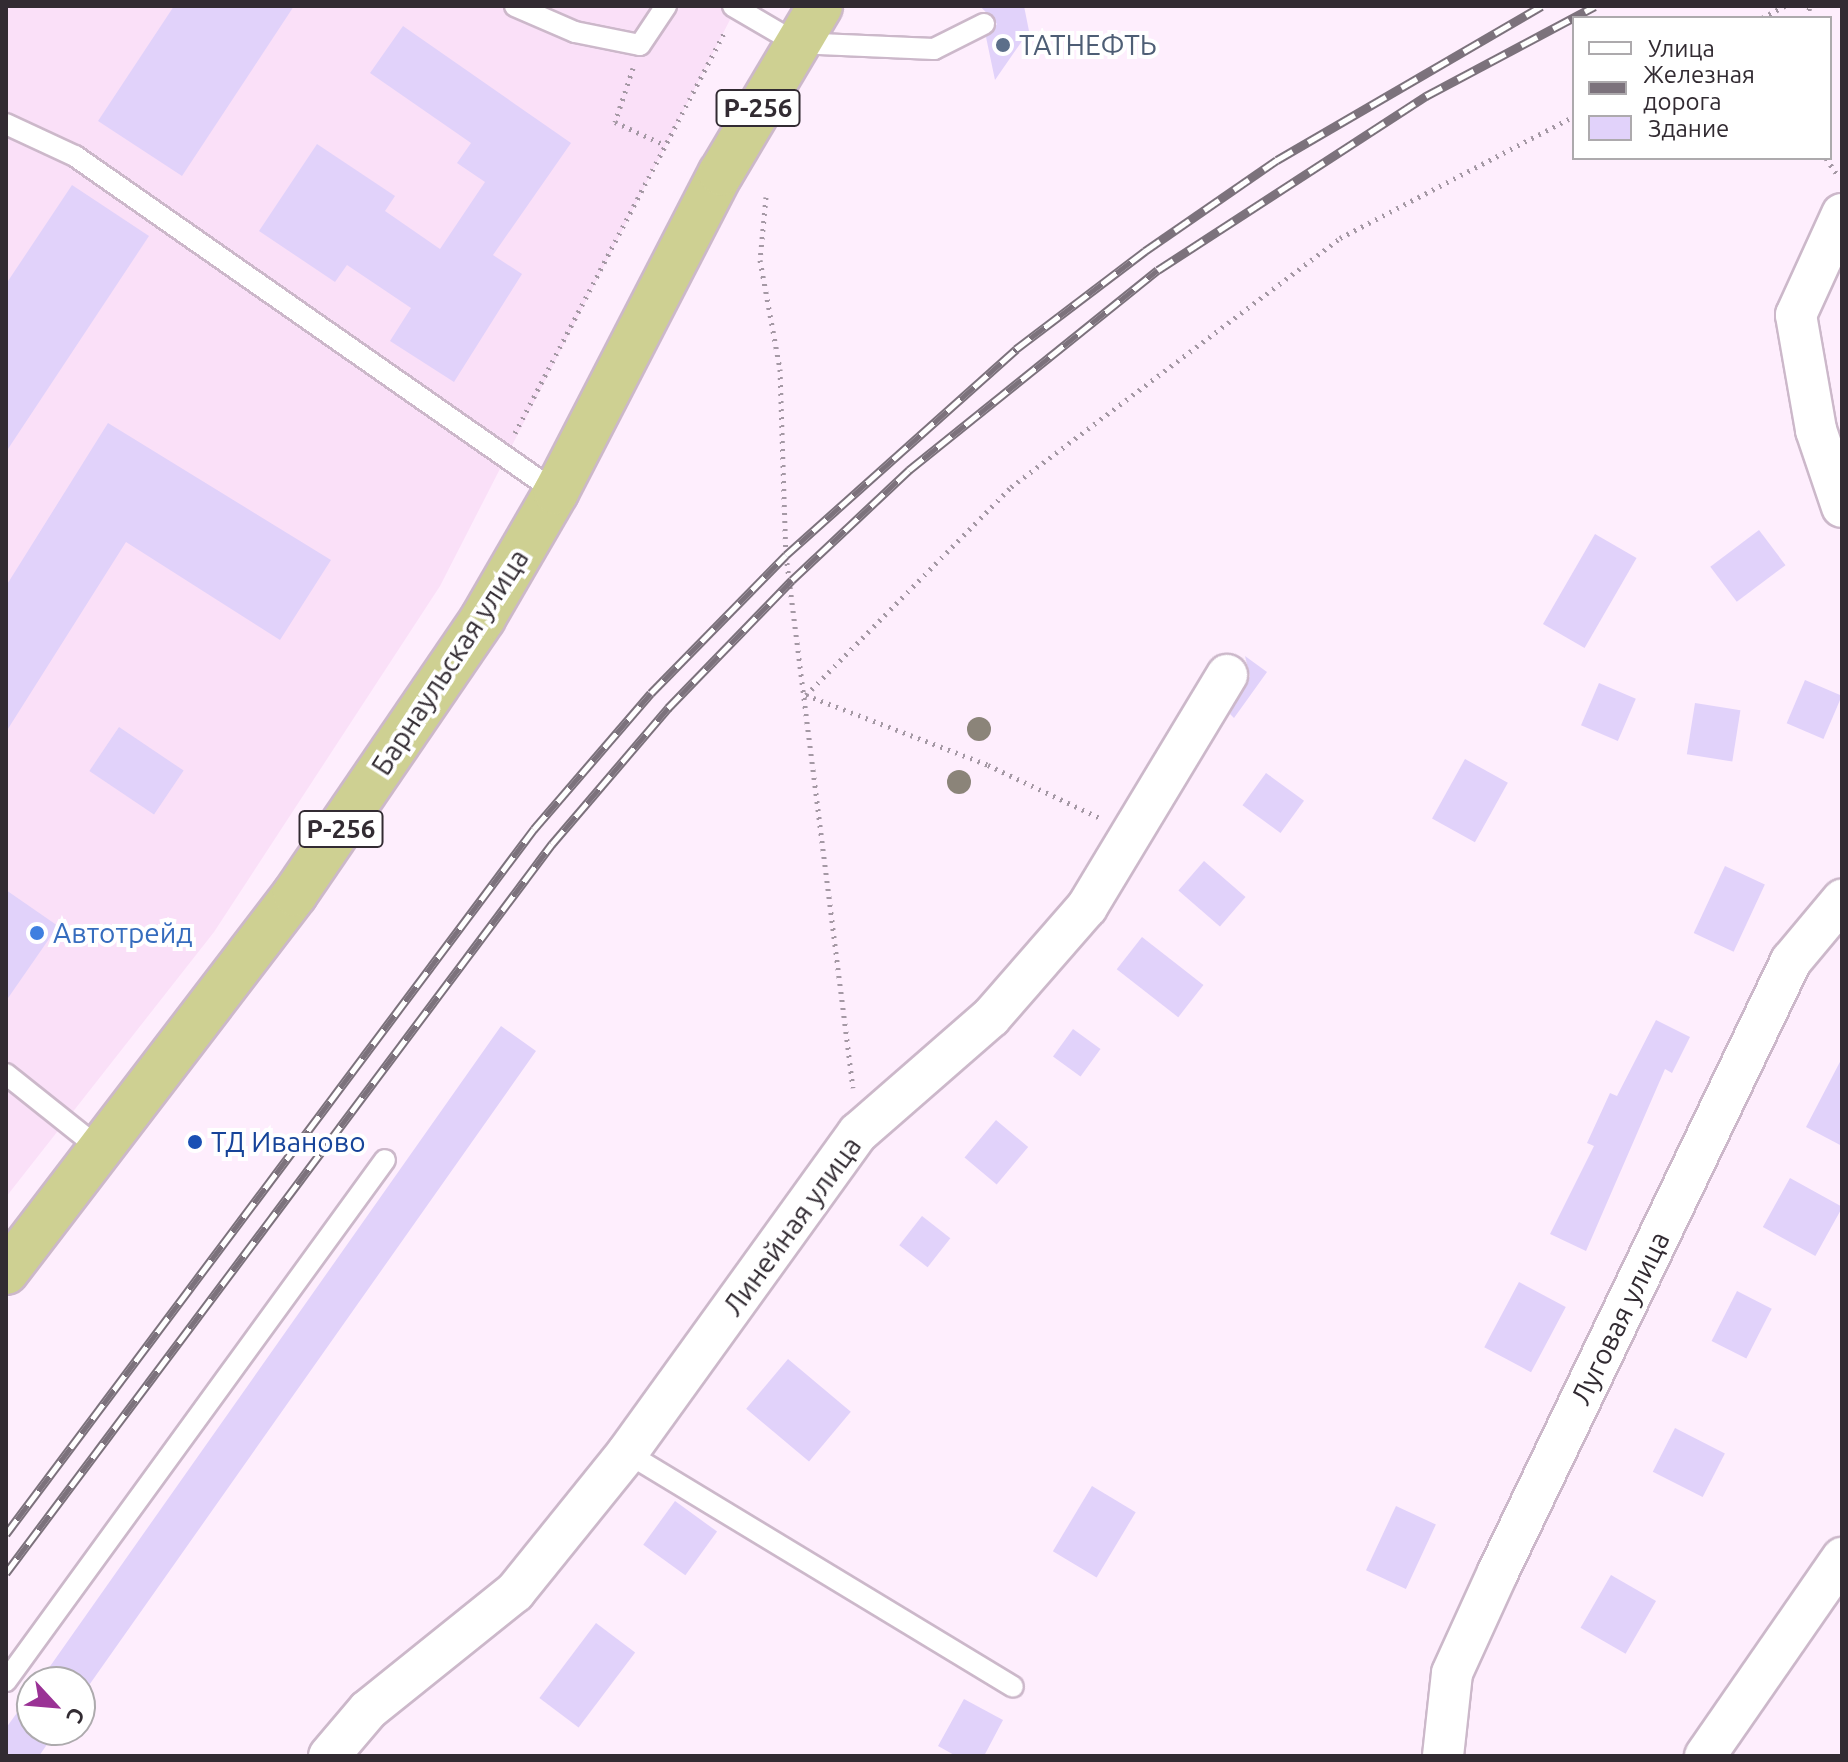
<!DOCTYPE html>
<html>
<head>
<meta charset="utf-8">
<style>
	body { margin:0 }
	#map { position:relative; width:1848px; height:1762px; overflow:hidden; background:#feeefd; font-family:Ubuntu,sans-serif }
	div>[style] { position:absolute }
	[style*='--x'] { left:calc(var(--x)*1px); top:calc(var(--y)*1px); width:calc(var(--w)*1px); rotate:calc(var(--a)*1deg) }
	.built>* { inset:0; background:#fae0f8 }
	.building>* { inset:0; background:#e1d2fa; transform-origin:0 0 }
	.path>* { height:5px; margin-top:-2.5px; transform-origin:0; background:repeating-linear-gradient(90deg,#a498a4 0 2px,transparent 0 8px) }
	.roads { filter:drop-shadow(2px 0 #ccb8ca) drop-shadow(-2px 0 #ccb8ca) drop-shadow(0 2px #ccb8ca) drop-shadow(0 -2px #ccb8ca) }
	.service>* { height:20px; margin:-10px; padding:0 10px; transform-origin:10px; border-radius:10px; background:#fff }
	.minor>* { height:40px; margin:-20px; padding:0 20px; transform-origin:20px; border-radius:20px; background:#fff }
	.trunk>* { height:44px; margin:-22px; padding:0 22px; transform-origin:22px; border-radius:22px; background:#ced092 }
	.rail>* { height:9px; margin-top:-4.5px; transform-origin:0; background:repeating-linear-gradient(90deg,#fff 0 18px,#7c727c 0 36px); box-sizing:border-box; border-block:2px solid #7c727c }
	.trees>* { width:24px; height:24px; margin:-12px; border-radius:50%; background:#8b8479 }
	.dots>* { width:22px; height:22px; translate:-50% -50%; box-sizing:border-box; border:4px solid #fff; border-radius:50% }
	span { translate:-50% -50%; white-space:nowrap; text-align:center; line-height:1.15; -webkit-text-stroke:8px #fff; paint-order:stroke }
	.shield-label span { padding:2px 6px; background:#fff; border:2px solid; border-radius:6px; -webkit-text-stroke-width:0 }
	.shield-label { font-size:26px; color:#322b32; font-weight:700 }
	.service-label { font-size:28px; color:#4e5e75 }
	.left { translate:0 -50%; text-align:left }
	.street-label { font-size:28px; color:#322b32 }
	.shop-label { font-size:28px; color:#366cbe }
	.transit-label { font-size:28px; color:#164399 }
	.frame { position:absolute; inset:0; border:8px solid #322b32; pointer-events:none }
	.legend { position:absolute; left:1572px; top:16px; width:260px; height:144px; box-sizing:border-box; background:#fff; border:2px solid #adaaad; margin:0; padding:10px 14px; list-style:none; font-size:24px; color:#322b32 }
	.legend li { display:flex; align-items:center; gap:16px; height:40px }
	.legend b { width:40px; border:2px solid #adaaad }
	.north { position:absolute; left:16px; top:1666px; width:80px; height:80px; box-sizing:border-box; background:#fff; border:2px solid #adaaad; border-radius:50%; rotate:116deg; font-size:22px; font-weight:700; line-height:32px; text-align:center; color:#322b32 }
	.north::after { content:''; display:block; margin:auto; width:28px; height:36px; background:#9a3295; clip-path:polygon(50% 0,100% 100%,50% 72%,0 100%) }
</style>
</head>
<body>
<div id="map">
	<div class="built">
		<div style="clip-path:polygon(6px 6px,737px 6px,440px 586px,214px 932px,6px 1197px)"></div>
	</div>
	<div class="building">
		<div style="clip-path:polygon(174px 6px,294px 6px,182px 176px,98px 121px)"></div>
		<div style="clip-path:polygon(980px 6px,1024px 6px,1029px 31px,995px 80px,986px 37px,997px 24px)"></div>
		<div style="clip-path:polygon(403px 26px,571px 143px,493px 255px,522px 274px,454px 382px,390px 341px,411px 308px,347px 265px,335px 282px,259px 231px,317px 144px,395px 196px,385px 211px,440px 249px,485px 182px,457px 163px,471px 143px,370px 73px)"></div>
		<div style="clip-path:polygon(72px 185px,149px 236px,6px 452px,6px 284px)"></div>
		<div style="clip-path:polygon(108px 423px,331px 560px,280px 640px,126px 542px,6px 732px,6px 586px)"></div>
		<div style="left:1759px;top:530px;width:44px;height:61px;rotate:53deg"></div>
		<div style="left:1595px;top:534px;width:48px;height:104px;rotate:30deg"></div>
		<div style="clip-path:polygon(1245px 656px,1267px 672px,1234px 718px,1230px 714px,1250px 676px)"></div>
		<div style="left:1805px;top:680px;width:40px;height:47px;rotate:23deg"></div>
		<div style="left:1599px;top:683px;width:40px;height:46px;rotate:23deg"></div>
		<div style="left:1695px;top:703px;width:46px;height:52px;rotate:9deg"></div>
		<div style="left:119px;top:727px;width:78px;height:53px;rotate:34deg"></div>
		<div style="left:1465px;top:759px;width:49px;height:68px;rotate:29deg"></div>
		<div style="left:1266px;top:773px;width:47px;height:40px;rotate:36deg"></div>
		<div style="left:1204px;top:861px;width:55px;height:39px;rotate:41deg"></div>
		<div style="left:1725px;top:866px;width:44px;height:74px;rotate:25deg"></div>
		<div style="clip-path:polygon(6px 890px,58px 926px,6px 1001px)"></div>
		<div style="left:1142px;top:937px;width:78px;height:41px;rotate:38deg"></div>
		<div style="clip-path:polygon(1656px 1020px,1690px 1037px,1672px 1073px,1665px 1069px,1586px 1251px,1550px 1234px,1594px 1146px,1587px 1143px,1610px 1093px,1617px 1096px)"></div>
		<div style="clip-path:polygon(501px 1026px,536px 1051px,80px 1698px,80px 1682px,39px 1682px)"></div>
		<div style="left:1073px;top:1029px;width:34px;height:34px;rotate:36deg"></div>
		<div style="clip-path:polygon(1842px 1058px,1842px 1146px,1806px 1127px)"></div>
		<div style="left:996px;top:1120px;width:42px;height:49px;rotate:40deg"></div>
		<div style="left:1790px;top:1178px;width:60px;height:56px;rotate:29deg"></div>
		<div style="left:922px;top:1216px;width:36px;height:37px;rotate:38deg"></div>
		<div style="left:1519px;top:1282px;width:53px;height:74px;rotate:28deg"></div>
		<div style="left:1737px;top:1291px;width:39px;height:56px;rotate:27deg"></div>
		<div style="left:788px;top:1359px;width:82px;height:65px;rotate:40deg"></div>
		<div style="left:1675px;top:1428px;width:56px;height:49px;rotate:27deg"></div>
		<div style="left:1092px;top:1486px;width:51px;height:76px;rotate:31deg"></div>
		<div style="left:675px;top:1501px;width:52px;height:54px;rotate:36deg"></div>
		<div style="left:1396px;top:1506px;width:44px;height:71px;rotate:25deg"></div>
		<div style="left:1611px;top:1575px;width:52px;height:61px;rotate:30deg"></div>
		<div style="left:596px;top:1623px;width:49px;height:94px;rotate:37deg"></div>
		<div style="clip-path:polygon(32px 1692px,32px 1730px,57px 1730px,39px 1756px,6px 1756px,6px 1728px)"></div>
		<div style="clip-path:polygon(964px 1699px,1003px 1720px,984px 1756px,956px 1756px,938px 1746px)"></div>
	</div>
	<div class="path">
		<div style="--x:1762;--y:18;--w:26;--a:-28"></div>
		<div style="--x:1807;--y:18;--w:12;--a:-76"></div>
		<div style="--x:633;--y:68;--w:57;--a:108.4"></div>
		<div style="--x:615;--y:122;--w:55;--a:24.7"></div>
		<div style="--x:1826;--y:158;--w:23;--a:56"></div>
		<div style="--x:766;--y:197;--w:63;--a:95.4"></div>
		<div style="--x:760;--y:260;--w:111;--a:79.6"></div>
		<div style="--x:780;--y:369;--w:186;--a:88.2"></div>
		<div style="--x:786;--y:555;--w:537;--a:82.84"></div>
		<div style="--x:515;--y:433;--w:454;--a:-62.4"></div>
		<div style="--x:806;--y:695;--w:292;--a:-45.4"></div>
		<div style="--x:1011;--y:487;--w:413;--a:-37.1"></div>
		<div style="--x:1340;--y:238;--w:264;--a:-27.5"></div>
		<div style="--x:806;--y:695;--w:195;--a:21"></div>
		<div style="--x:988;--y:765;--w:124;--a:25.3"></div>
	</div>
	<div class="roads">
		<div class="service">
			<div style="--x:515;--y:6;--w:65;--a:23.4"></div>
			<div style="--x:575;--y:32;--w:66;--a:11.3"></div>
			<div style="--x:640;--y:45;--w:47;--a:-56.3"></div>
			<div style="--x:733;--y:6;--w:73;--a:30.4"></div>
			<div style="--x:796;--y:43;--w:138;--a:2.5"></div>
			<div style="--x:934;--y:49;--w:56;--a:-26.6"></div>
			<div style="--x:6;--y:124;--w:76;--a:24.9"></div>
			<div style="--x:75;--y:156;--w:587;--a:34.94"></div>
			<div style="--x:6;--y:1074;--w:120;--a:38.6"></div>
			<div style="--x:627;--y:1453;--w:451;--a:31.2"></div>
			<div style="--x:6;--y:1681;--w:644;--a:-53.97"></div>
		</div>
		<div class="minor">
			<div style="--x:1842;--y:214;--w:111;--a:114.5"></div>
			<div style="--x:1796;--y:315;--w:117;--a:80.1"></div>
			<div style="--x:1816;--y:430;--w:81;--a:71.3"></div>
			<div style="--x:329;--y:1756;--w:60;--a:-49.7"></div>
			<div style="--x:368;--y:1710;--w:189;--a:-38.8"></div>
			<div style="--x:515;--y:1592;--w:179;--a:-51.1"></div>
			<div style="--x:627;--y:1453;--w:395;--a:-54.2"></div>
			<div style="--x:858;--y:1133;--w:176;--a:-41.1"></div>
			<div style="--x:991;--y:1017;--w:146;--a:-48.9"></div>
			<div style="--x:1087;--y:907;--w:271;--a:-58.9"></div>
			<div style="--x:1443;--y:1756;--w:83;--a:-83.8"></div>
			<div style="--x:1452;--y:1673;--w:111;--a:-65.5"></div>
			<div style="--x:1498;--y:1572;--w:678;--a:-64.38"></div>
			<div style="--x:1791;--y:961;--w:80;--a:-50.1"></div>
			<div style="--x:1705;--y:1756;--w:241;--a:-55.3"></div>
		</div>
		<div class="trunk">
			<div style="--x:6;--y:1272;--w:476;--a:-52.6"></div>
			<div style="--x:295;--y:894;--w:334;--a:-55.7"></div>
			<div style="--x:483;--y:618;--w:146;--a:-59.9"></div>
			<div style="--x:556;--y:492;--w:359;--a:-62.7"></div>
			<div style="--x:721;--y:173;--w:194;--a:-59.3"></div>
		</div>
	</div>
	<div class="rail">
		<div style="--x:6;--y:1534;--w:881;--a:-53.17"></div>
		<div style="--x:534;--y:829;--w:179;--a:-49.3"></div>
		<div style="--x:651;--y:693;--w:193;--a:-45.6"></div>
		<div style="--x:786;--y:555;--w:309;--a:-41.8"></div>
		<div style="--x:1016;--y:349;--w:162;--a:-37.2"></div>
		<div style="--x:1145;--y:251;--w:160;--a:-34.6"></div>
		<div style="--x:1277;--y:160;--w:306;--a:-30.2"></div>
		<div style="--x:6;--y:1573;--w:911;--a:-53.17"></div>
		<div style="--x:552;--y:844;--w:179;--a:-49.5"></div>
		<div style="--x:668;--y:708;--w:178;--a:-45.9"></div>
		<div style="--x:792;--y:580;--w:161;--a:-43.2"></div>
		<div style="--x:909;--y:470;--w:319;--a:-38.8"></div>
		<div style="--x:1158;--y:270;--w:320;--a:-33"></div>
		<div style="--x:1426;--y:96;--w:191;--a:-28"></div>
	</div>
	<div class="trees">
		<div style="left:979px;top:729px"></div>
		<div style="left:959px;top:782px"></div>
	</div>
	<div class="dots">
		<div style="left:1003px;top:45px;background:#5c6f8a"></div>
		<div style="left:37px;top:933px;background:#3f7fe0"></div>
		<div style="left:195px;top:1142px;background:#1a4fb4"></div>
	</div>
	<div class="shield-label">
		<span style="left:758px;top:108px">Р-256</span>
		<span style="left:341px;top:829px">Р-256</span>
	</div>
	<div class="service-label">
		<span class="left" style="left:1019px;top:45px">ТАТНЕФТЬ</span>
	</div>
	<div class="street-label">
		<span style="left:450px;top:662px;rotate:-57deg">Барнаульская улица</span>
		<span style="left:792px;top:1226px;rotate:-54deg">Линейная улица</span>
		<span style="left:1620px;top:1318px;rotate:-64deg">Луговая улица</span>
	</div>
	<div class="shop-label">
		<span class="left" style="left:53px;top:933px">Автотрейд</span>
	</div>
	<div class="transit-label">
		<span class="left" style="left:211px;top:1142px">ТД Иваново</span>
	</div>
	<div class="frame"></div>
	<ul class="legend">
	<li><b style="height:10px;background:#fff"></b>Улица</li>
	<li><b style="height:10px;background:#7c727c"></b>Железная дорога</li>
	<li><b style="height:22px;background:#e1d2fa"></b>Здание</li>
	</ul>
	<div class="north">С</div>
</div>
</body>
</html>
